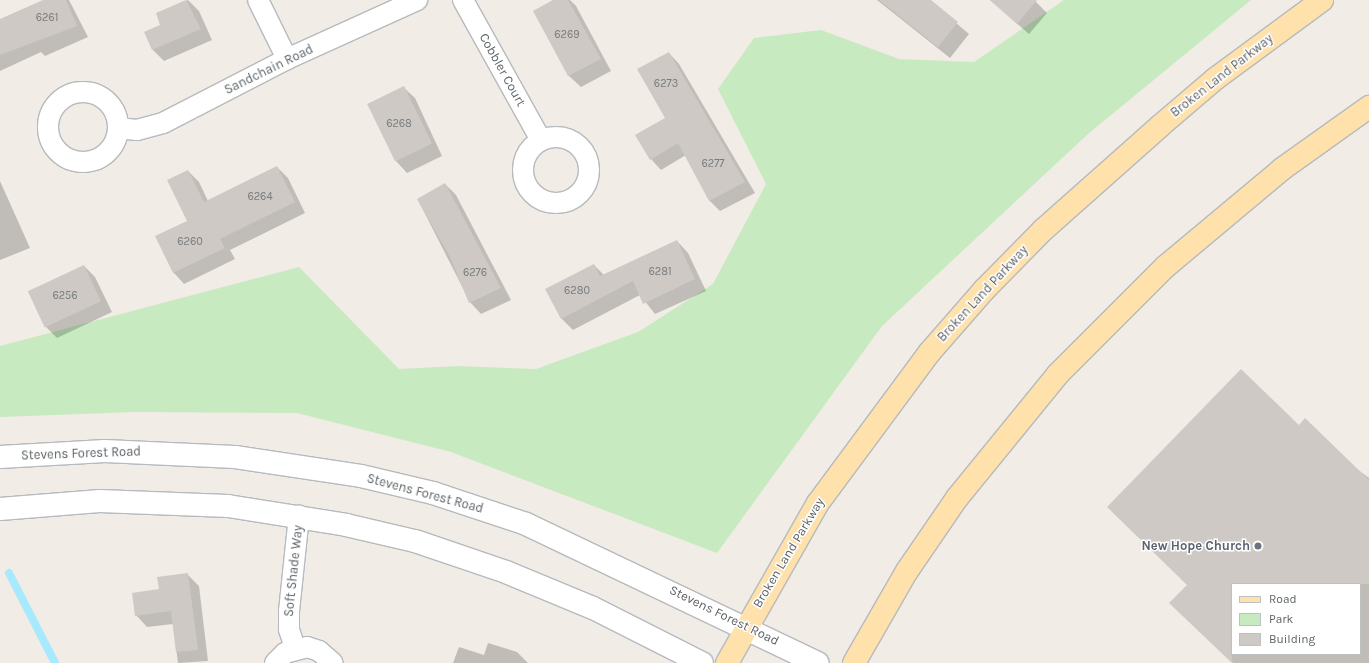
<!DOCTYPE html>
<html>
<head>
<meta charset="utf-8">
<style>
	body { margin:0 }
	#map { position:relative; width:1369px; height:663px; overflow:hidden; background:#f1ece5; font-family:Karla,sans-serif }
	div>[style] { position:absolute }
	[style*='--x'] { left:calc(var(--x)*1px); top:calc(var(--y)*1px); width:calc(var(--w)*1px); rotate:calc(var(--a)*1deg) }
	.green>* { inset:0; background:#c8eac0 }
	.shadow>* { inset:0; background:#0003 }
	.stream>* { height:8px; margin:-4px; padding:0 4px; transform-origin:4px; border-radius:4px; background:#a7eaff }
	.building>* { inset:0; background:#cec9c4; transform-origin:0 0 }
	.roads { filter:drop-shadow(1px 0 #b6babd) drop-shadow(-1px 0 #b6babd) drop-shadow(0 1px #b6babd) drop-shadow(0 -1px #b6babd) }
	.minor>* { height:20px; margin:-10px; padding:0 10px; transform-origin:10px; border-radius:10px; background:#fff }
	.minor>.ring { margin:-10px; padding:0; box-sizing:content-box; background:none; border:20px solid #fff; border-radius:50% }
	.tertiary>* { height:22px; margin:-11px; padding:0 11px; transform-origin:11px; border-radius:11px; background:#fff }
	.primary>* { height:22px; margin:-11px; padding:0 11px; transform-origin:11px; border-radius:11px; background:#ffe1ac }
	.dots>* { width:11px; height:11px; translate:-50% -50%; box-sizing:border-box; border:2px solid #fff; border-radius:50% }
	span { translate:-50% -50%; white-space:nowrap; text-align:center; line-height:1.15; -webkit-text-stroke:3px #fff; paint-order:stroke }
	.number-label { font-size:11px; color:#797c7e }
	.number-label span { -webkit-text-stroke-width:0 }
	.street-label { font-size:13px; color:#5d6367 }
	.worship-label { font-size:13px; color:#5b616d; font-weight:700 }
	.right { translate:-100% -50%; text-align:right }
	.legend { position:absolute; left:1231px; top:583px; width:130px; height:72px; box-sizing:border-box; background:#fff; border:1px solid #bec1c2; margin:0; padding:5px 7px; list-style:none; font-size:12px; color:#5d6367 }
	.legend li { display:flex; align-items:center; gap:8px; height:20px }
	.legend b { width:20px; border:1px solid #bec1c2 }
</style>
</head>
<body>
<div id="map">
	<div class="green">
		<div style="clip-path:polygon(1064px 0,1251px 0,1088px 134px,882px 326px,717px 553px,451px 452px,297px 413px,135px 412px,0 417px,0 346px,299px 267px,399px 369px,458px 366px,536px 369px,638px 332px,713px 284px,766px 184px,718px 89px,754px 38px,821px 30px,899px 59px,974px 62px)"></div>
	</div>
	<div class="shadow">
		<div style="clip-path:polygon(47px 0,69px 0,88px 37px,45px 56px,41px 52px,0 71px,0 22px)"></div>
		<div style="clip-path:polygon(188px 0,199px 11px,212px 40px,164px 61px,153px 50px,145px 32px,162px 25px,157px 14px)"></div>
		<div style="clip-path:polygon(556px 0,570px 0,576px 6px,611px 71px,581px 87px,569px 76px,534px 11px)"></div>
		<div style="clip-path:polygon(877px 0,929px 0,969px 34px,950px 58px)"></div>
		<div style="clip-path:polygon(990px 0,1034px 0,1047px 13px,1029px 34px)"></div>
		<div style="clip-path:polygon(669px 53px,679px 64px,755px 193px,720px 211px,710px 201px,686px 155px,661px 170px,651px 159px,666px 118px)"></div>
		<div style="clip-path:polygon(403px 87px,415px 98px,442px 156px,407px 173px,396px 161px)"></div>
		<div style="clip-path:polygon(277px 167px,288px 178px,305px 213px,230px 250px,235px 259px,184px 284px,174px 273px,156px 237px,189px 221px,188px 171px,199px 182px,208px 201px)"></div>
		<div style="clip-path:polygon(0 181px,30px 248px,0 260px)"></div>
		<div style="clip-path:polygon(445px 184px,456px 195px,511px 300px,481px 314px,470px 302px,418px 200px)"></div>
		<div style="clip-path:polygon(677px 241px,688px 253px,706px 291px,655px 314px,640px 295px,573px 330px,562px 319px,546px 290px,594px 265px,604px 275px)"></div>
		<div style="clip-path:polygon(84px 266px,95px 277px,112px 312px,57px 338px,46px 327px,29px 292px)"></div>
		<div style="clip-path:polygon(evenodd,1299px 426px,1369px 478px,1369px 663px,1233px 663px,1191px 623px,1188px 585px,1299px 426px,1232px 584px,1360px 584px,1360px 654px,1232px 654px,1232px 584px)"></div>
		<div style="clip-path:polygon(187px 574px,199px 586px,208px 661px,178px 663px,173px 624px,147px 627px,136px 615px,160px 590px)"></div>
		<div style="clip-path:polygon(488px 643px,517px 652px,528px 663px,453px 663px,459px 647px,484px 655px)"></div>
	</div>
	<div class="stream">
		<div style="--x:9;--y:573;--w:101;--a:62.9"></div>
	</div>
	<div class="building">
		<div style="clip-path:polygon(43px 0,66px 0,77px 26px,0 55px,0 19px)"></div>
		<div style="clip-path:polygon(186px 0,201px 29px,152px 50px,144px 32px,160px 25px,156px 13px)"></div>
		<div style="clip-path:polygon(553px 0,568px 0,601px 59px,568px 76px,533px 11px)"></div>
		<div style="clip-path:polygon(879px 0,931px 0,958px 22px,938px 47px)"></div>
		<div style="clip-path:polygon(990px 0,1037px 0,1017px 24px)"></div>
		<div style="clip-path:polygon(669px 52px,745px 182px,709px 201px,678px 143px,650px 160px,635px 135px,665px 118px,637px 69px)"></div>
		<div style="left:404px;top:86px;width:64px;height:41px;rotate:64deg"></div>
		<div style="clip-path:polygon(277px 166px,295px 202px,220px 239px,225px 248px,173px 273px,155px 236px,187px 221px,167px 180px,188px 170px,204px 202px)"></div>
		<div style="clip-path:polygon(445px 183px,501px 288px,469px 303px,450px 257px,417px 199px)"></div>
		<div style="clip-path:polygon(677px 240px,695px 279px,643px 304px,633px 281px,561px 319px,545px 289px,594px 264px,600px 276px)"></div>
		<div style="left:84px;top:265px;width:40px;height:62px;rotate:65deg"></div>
		<div style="clip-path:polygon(1241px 369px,1299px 425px,1305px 418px,1369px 480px,1369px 584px,1232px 584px,1232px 663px,1169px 603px,1187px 585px,1107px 507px)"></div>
		<div style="clip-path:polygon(188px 573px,198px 650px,176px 652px,171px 611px,135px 616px,132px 593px,159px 589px,157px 577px)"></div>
	</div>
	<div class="roads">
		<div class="minor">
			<div style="--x:258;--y:0;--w:66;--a:63.8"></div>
			<div style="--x:463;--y:0;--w:160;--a:60.9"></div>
			<div class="ring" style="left:48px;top:92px;width:50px;height:50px"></div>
			<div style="--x:118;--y:128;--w:19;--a:6"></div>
			<div style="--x:137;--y:130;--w:27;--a:-15"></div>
			<div style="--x:163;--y:123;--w:140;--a:-27.3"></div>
			<div style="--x:287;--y:59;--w:143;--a:-24.4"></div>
			<div class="ring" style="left:523px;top:137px;width:46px;height:46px"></div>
			<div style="--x:295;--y:648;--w:20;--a:-108"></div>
			<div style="--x:289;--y:629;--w:18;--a:-90"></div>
			<div style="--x:289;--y:611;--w:96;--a:-84"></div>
			<div style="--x:275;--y:663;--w:14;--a:-45"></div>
			<div style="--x:285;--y:653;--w:23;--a:-15"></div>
			<div style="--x:307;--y:647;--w:13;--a:18"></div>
			<div style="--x:319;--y:651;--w:18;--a:41"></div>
		</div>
		<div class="tertiary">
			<div style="--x:0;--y:457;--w:105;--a:-3.3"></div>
			<div style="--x:105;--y:451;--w:130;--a:2.6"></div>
			<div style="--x:235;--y:457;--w:127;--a:8.6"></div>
			<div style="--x:361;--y:476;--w:74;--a:13.3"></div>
			<div style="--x:433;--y:493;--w:98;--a:18.4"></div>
			<div style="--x:526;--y:524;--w:323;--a:25.5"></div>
			<div style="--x:0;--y:509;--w:100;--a:-4.6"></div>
			<div style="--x:100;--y:501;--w:128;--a:2.2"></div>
			<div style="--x:228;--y:506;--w:120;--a:9.1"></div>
			<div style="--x:346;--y:525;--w:71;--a:13.1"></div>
			<div style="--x:415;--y:541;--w:96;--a:18.8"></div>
			<div style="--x:506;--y:572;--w:94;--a:22.5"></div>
			<div style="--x:593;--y:608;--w:122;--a:26.8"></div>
		</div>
		<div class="primary">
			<div style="--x:727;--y:663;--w:184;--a:-60.4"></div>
			<div style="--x:818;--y:503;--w:187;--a:-53.5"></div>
			<div style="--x:929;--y:353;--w:84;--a:-48.9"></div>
			<div style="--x:984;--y:290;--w:84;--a:-45.5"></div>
			<div style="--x:1043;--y:230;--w:157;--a:-41.6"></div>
			<div style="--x:1160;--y:126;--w:72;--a:-40.5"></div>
			<div style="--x:1215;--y:79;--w:133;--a:-36.4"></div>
			<div style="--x:854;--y:663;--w:106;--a:-60.1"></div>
			<div style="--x:907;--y:571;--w:88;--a:-55.6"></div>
			<div style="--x:957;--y:498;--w:160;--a:-50.8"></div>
			<div style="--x:1058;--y:374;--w:151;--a:-45"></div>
			<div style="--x:1165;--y:267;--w:153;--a:-39.9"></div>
			<div style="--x:1282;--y:169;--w:107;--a:-35.5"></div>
		</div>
	</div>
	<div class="dots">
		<div style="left:1258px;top:546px;background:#6b7280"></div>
	</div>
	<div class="number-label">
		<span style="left:47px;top:18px">6261</span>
		<span style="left:567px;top:35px">6269</span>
		<span style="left:666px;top:84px">6273</span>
		<span style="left:399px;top:124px">6268</span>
		<span style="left:713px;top:164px">6277</span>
		<span style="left:260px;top:197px">6264</span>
		<span style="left:190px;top:242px">6260</span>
		<span style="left:660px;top:272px">6281</span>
		<span style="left:475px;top:273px">6276</span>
		<span style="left:577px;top:291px">6280</span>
		<span style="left:65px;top:296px">6256</span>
	</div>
	<div class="street-label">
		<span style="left:269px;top:70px;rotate:-26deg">Sandchain Road</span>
		<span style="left:502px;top:70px;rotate:61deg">Cobbler Court</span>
		<span style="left:1222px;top:76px;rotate:-38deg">Broken Land Parkway</span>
		<span style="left:983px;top:294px;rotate:-47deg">Broken Land Parkway</span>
		<span style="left:81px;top:454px;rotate:-2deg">Stevens Forest Road</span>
		<span style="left:425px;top:494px;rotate:15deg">Stevens Forest Road</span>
		<span style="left:789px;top:553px;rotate:-59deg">Broken Land Parkway</span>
		<span style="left:294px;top:571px;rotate:-84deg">Soft Shade Way</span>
		<span style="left:724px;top:616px;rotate:26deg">Stevens Forest Road</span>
	</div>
	<div class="worship-label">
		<span class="right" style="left:1250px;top:546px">New Hope Church</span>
	</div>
	<ul class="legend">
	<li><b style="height:5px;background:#ffe1ac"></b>Road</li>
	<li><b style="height:11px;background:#c8eac0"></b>Park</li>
	<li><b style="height:11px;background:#cec9c4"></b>Building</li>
	</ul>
</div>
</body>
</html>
